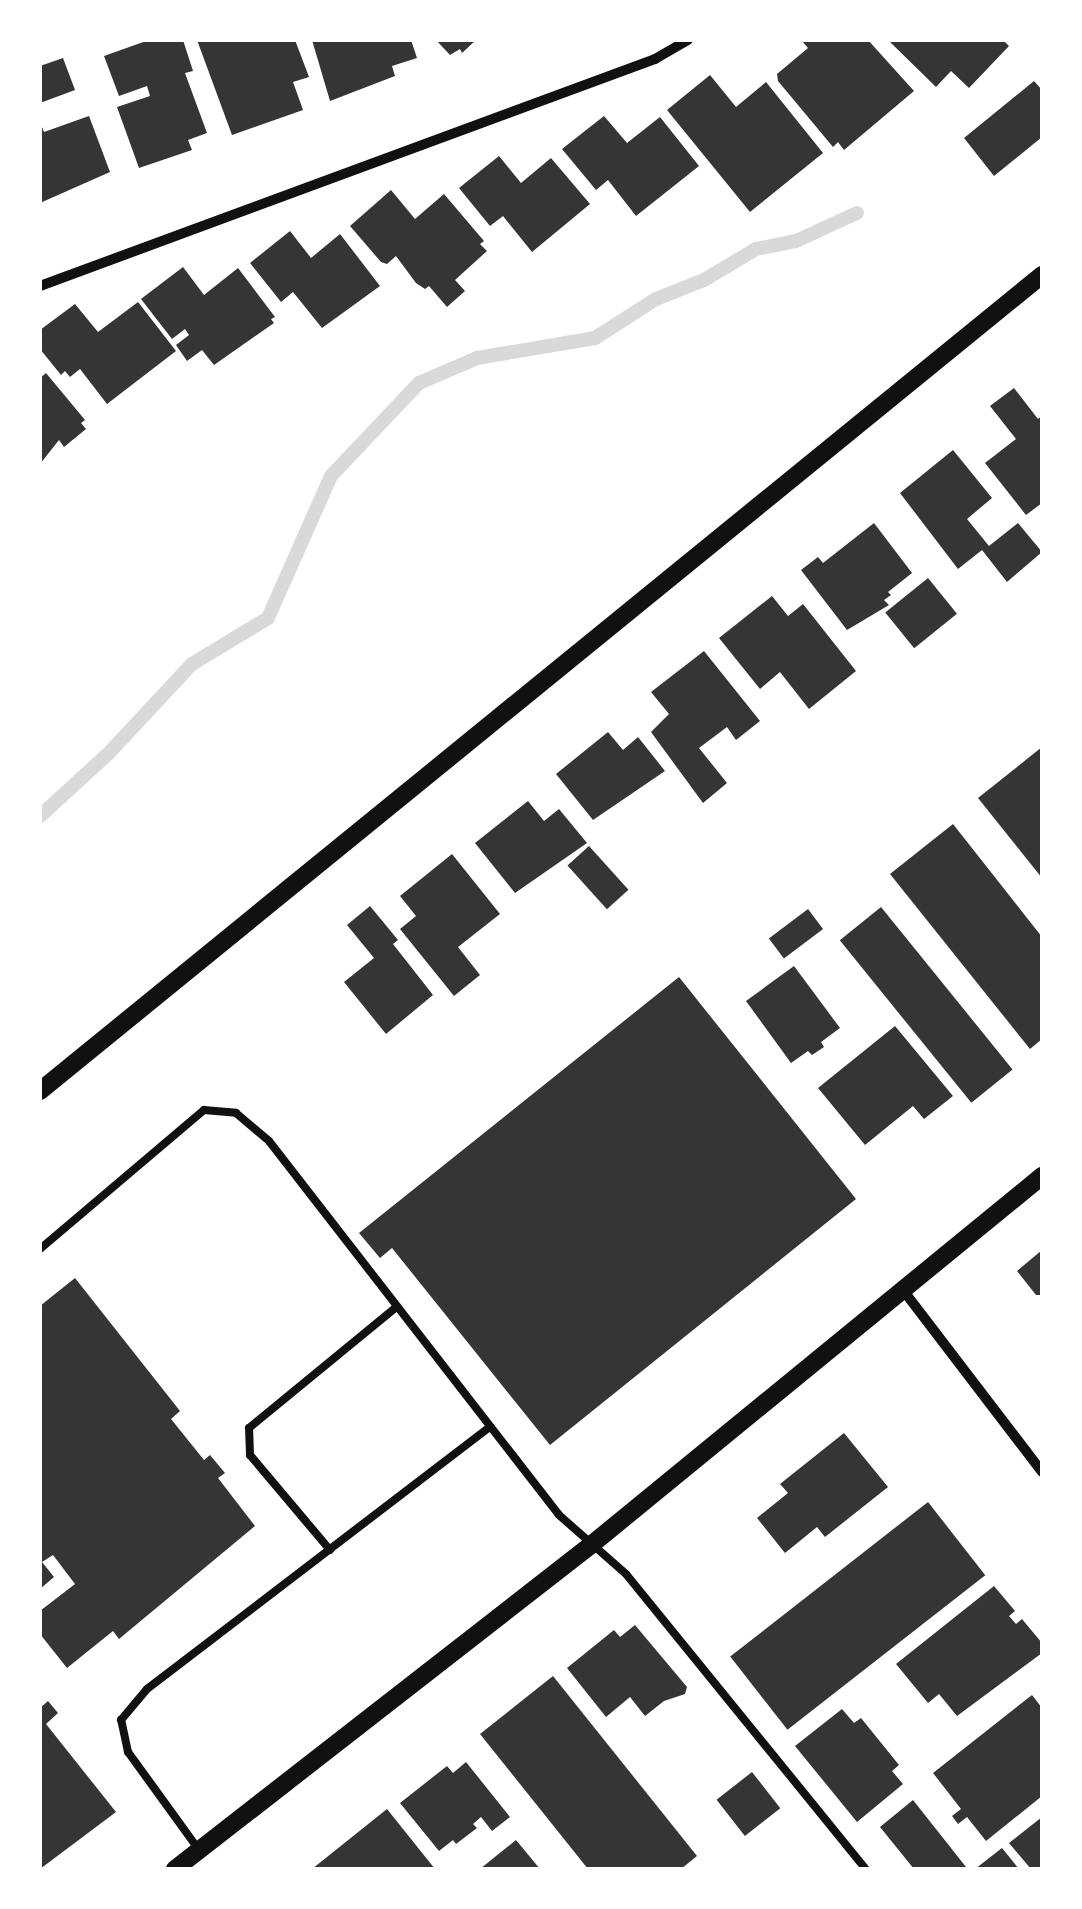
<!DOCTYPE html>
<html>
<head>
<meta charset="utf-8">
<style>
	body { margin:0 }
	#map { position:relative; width:1082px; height:1909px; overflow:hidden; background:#fff; font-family:Mulish,sans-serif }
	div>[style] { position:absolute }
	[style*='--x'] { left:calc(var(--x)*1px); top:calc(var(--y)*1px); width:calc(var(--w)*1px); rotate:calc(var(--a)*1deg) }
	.stream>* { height:14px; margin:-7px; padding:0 7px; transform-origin:7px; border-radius:7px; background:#d9d9d9 }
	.building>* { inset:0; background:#353535; transform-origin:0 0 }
	.service>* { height:8px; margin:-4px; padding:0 4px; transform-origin:4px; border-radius:4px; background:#111 }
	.minor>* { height:10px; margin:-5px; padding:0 5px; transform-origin:5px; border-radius:5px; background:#111 }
	.tertiary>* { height:18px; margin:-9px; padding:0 9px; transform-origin:9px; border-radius:9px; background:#111 }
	span { translate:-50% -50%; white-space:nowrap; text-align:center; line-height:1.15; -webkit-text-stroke:10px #fff; paint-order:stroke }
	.frame { position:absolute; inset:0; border:42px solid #fff; pointer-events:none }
</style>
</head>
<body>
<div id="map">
	<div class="stream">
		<div style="--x:40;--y:816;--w:92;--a:-42.4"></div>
		<div style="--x:108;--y:754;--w:123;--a:-47"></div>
		<div style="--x:192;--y:664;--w:89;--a:-31.2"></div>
		<div style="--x:268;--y:618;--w:155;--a:-66.1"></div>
		<div style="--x:331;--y:476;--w:128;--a:-46.6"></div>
		<div style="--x:419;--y:383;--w:63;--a:-23.3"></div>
		<div style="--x:477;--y:358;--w:120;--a:-9.6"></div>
		<div style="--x:595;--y:338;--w:72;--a:-32.6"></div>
		<div style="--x:656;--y:299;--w:52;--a:-21.6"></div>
		<div style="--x:704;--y:280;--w:61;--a:-30.8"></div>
		<div style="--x:756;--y:249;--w:41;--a:-11.3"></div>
		<div style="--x:796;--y:241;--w:67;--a:-24.7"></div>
	</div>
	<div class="building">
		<div style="clip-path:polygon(149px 40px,183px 40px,193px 71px,185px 73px,207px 133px,188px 140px,192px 150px,139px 168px,117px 107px,150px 96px,147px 86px,119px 96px,104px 56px)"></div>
		<div style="clip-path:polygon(197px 40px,295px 40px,309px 77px,293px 82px,303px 110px,232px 135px)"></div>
		<div style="clip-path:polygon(312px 40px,411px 40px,417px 58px,392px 66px,395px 76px,330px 101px)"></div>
		<div style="clip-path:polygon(436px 40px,476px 40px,462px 53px,460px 49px,450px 55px)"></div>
		<div style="clip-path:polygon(801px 40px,868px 40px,914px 91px,844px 150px,838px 142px,833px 147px,778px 81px,777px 74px,808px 48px)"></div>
		<div style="clip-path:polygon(888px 40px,1003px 40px,1009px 46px,969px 88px,951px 71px,936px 87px)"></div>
		<div style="clip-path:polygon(63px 58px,75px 90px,40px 103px,40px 66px)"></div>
		<div style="clip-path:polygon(710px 75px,736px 107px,766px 82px,823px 153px,750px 212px,667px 110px)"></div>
		<div style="clip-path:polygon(1034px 81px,1042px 90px,1042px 137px,994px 176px,964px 138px)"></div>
		<div style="clip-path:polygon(89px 116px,110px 172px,40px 203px,40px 122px,44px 132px)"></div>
		<div style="clip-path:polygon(604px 116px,627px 143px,660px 117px,699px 166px,636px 216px,608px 180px,596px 190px,562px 149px)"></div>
		<div style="clip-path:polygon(499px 156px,521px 183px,551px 158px,590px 204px,532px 252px,503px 216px,490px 226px,459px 188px)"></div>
		<div style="clip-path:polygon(391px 190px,415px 219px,444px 194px,484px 241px,480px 244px,487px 251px,455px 280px,465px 291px,447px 307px,429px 286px,425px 289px,416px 283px,396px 256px,387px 264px,381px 262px,350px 226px)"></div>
		<div style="clip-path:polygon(290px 231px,311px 258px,340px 234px,380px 286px,322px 328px,293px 292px,281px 302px,250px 263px)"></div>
		<div style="clip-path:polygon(183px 267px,204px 295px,238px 268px,275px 317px,271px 319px,274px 323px,214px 365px,202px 350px,187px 361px,176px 345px,189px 335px,185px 329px,172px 339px,141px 299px)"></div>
		<div style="clip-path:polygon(138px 302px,176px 351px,107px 404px,80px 369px,70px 377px,65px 371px,61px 375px,40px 349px,40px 330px,75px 304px,98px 332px)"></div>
		<div style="clip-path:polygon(46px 373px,85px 420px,81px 423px,86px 429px,64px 447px,59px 440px,40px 464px,40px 378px)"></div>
		<div style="clip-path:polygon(1014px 388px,1038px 419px,1042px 416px,1042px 503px,1026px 515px,985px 463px,1016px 439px,990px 406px)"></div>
		<div style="clip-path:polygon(953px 450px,992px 498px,967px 519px,989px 546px,1018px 523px,1042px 552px,1007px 582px,982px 550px,958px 569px,900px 493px)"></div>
		<div style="clip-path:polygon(874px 523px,912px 573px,888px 592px,891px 595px,884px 600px,889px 605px,847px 630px,801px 570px,818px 557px,823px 563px)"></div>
		<div style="left:928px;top:578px;width:46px;height:55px;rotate:51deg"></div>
		<div style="clip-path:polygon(772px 596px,788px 616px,803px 604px,856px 671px,809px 709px,780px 672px,760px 689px,719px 638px)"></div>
		<div style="clip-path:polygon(704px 651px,760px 721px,736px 740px,727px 727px,699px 748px,727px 783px,703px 803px,651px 732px,669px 714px,651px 692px)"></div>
		<div style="clip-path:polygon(608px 732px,623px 750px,638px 737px,665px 771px,593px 820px,556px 774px)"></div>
		<div style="clip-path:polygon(1042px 747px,1042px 878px,978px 798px)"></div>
		<div style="clip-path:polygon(528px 801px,544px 821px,559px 809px,587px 843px,515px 893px,475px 843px)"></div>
		<div style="clip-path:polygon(953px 824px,1042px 937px,1042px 1039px,1030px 1049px,890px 874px)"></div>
		<div style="left:589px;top:846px;width:59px;height:29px;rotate:48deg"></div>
		<div style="clip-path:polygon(452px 854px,500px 914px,458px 947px,480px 975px,454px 996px,400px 929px,416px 916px,400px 896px)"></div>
		<div style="clip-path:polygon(370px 906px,398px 940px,393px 944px,433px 995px,386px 1034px,344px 982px,374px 958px,347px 925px)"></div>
		<div style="left:881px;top:907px;width:209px;height:53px;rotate:51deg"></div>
		<div style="left:808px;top:909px;width:25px;height:49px;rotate:53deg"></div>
		<div style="clip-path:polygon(794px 966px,840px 1028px,821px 1042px,824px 1047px,812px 1055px,808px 1051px,791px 1063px,746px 1001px)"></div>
		<div style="clip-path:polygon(679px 977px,856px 1199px,550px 1445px,392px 1248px,380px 1258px,359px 1233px)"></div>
		<div style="clip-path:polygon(895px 1026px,953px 1096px,924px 1119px,913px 1106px,865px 1145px,818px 1088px)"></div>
		<div style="clip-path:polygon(1042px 1250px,1042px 1295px,1036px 1295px,1017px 1271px)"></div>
		<div style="clip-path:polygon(75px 1278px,180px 1411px,171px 1419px,204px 1460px,210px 1455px,225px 1473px,218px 1478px,255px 1526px,119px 1639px,113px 1631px,67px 1668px,40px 1634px,40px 1611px,75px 1584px,53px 1555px,42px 1562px,54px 1577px,40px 1589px,40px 1306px)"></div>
		<div style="clip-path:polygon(844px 1433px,888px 1487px,825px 1537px,817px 1527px,785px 1553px,757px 1518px,788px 1493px,780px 1484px)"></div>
		<div style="left:928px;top:1502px;width:93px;height:251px;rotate:52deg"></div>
		<div style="clip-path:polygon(994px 1586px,1015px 1611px,1009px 1616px,1016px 1624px,1022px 1619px,1042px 1643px,1042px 1653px,957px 1716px,939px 1694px,928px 1703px,896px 1664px)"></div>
		<div style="clip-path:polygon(635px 1625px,687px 1687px,685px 1694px,664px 1701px,645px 1716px,630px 1697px,606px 1717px,567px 1668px,614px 1630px,620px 1637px)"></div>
		<div style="clip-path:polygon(553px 1676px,697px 1856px,681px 1869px,588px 1869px,480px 1734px)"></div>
		<div style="clip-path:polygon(1032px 1695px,1042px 1708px,1042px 1796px,986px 1841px,967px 1817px,958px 1824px,952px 1816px,961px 1809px,933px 1773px)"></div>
		<div style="clip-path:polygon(48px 1701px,58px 1713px,46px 1724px,116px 1812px,40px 1869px,40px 1708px)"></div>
		<div style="clip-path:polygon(842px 1709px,854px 1723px,861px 1718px,899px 1765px,892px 1771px,903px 1784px,857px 1822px,795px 1746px)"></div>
		<div style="clip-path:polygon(466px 1762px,510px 1817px,492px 1831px,481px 1817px,473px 1824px,477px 1828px,456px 1844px,453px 1840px,439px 1851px,400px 1803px,447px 1766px,453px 1773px)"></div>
		<div style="left:752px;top:1772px;width:46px;height:45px;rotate:52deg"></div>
		<div style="clip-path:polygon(913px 1800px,966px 1867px,964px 1869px,914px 1869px,880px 1827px)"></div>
		<div style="clip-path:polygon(387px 1809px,435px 1869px,312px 1869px)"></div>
		<div style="clip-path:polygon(1042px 1817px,1042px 1869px,1031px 1869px,1009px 1843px)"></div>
		<div style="clip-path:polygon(516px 1840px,540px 1869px,480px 1869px)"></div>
		<div style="clip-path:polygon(1002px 1848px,1019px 1869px,975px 1869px)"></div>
	</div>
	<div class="service">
		<div style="--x:40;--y:1249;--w:215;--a:-40.3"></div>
		<div style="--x:204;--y:1110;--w:32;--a:5"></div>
		<div style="--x:236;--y:1113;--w:43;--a:40.3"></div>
		<div style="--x:269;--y:1141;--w:473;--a:52.2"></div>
		<div style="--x:559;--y:1515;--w:89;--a:41.4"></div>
		<div style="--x:626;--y:1574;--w:380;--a:50.9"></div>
		<div style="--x:330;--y:1550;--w:124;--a:-130.1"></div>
		<div style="--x:250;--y:1455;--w:27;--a:-92"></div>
		<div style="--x:249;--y:1428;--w:189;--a:-39.4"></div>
		<div style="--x:199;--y:1850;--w:121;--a:-125.9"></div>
		<div style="--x:128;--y:1752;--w:33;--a:-102"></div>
		<div style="--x:121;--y:1720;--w:40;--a:-50"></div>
		<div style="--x:147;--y:1689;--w:432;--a:-37.4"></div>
	</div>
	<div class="minor">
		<div style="--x:40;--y:286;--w:656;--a:-20.26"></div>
		<div style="--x:655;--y:59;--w:38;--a:-30"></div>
		<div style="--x:903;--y:1290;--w:229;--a:52.6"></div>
	</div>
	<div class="tertiary">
		<div style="--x:40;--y:1091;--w:1292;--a:-39.16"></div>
		<div style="--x:175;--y:1869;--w:527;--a:-37.91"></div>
		<div style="--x:591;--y:1545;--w:583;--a:-39.29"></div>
	</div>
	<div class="frame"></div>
</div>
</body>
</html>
